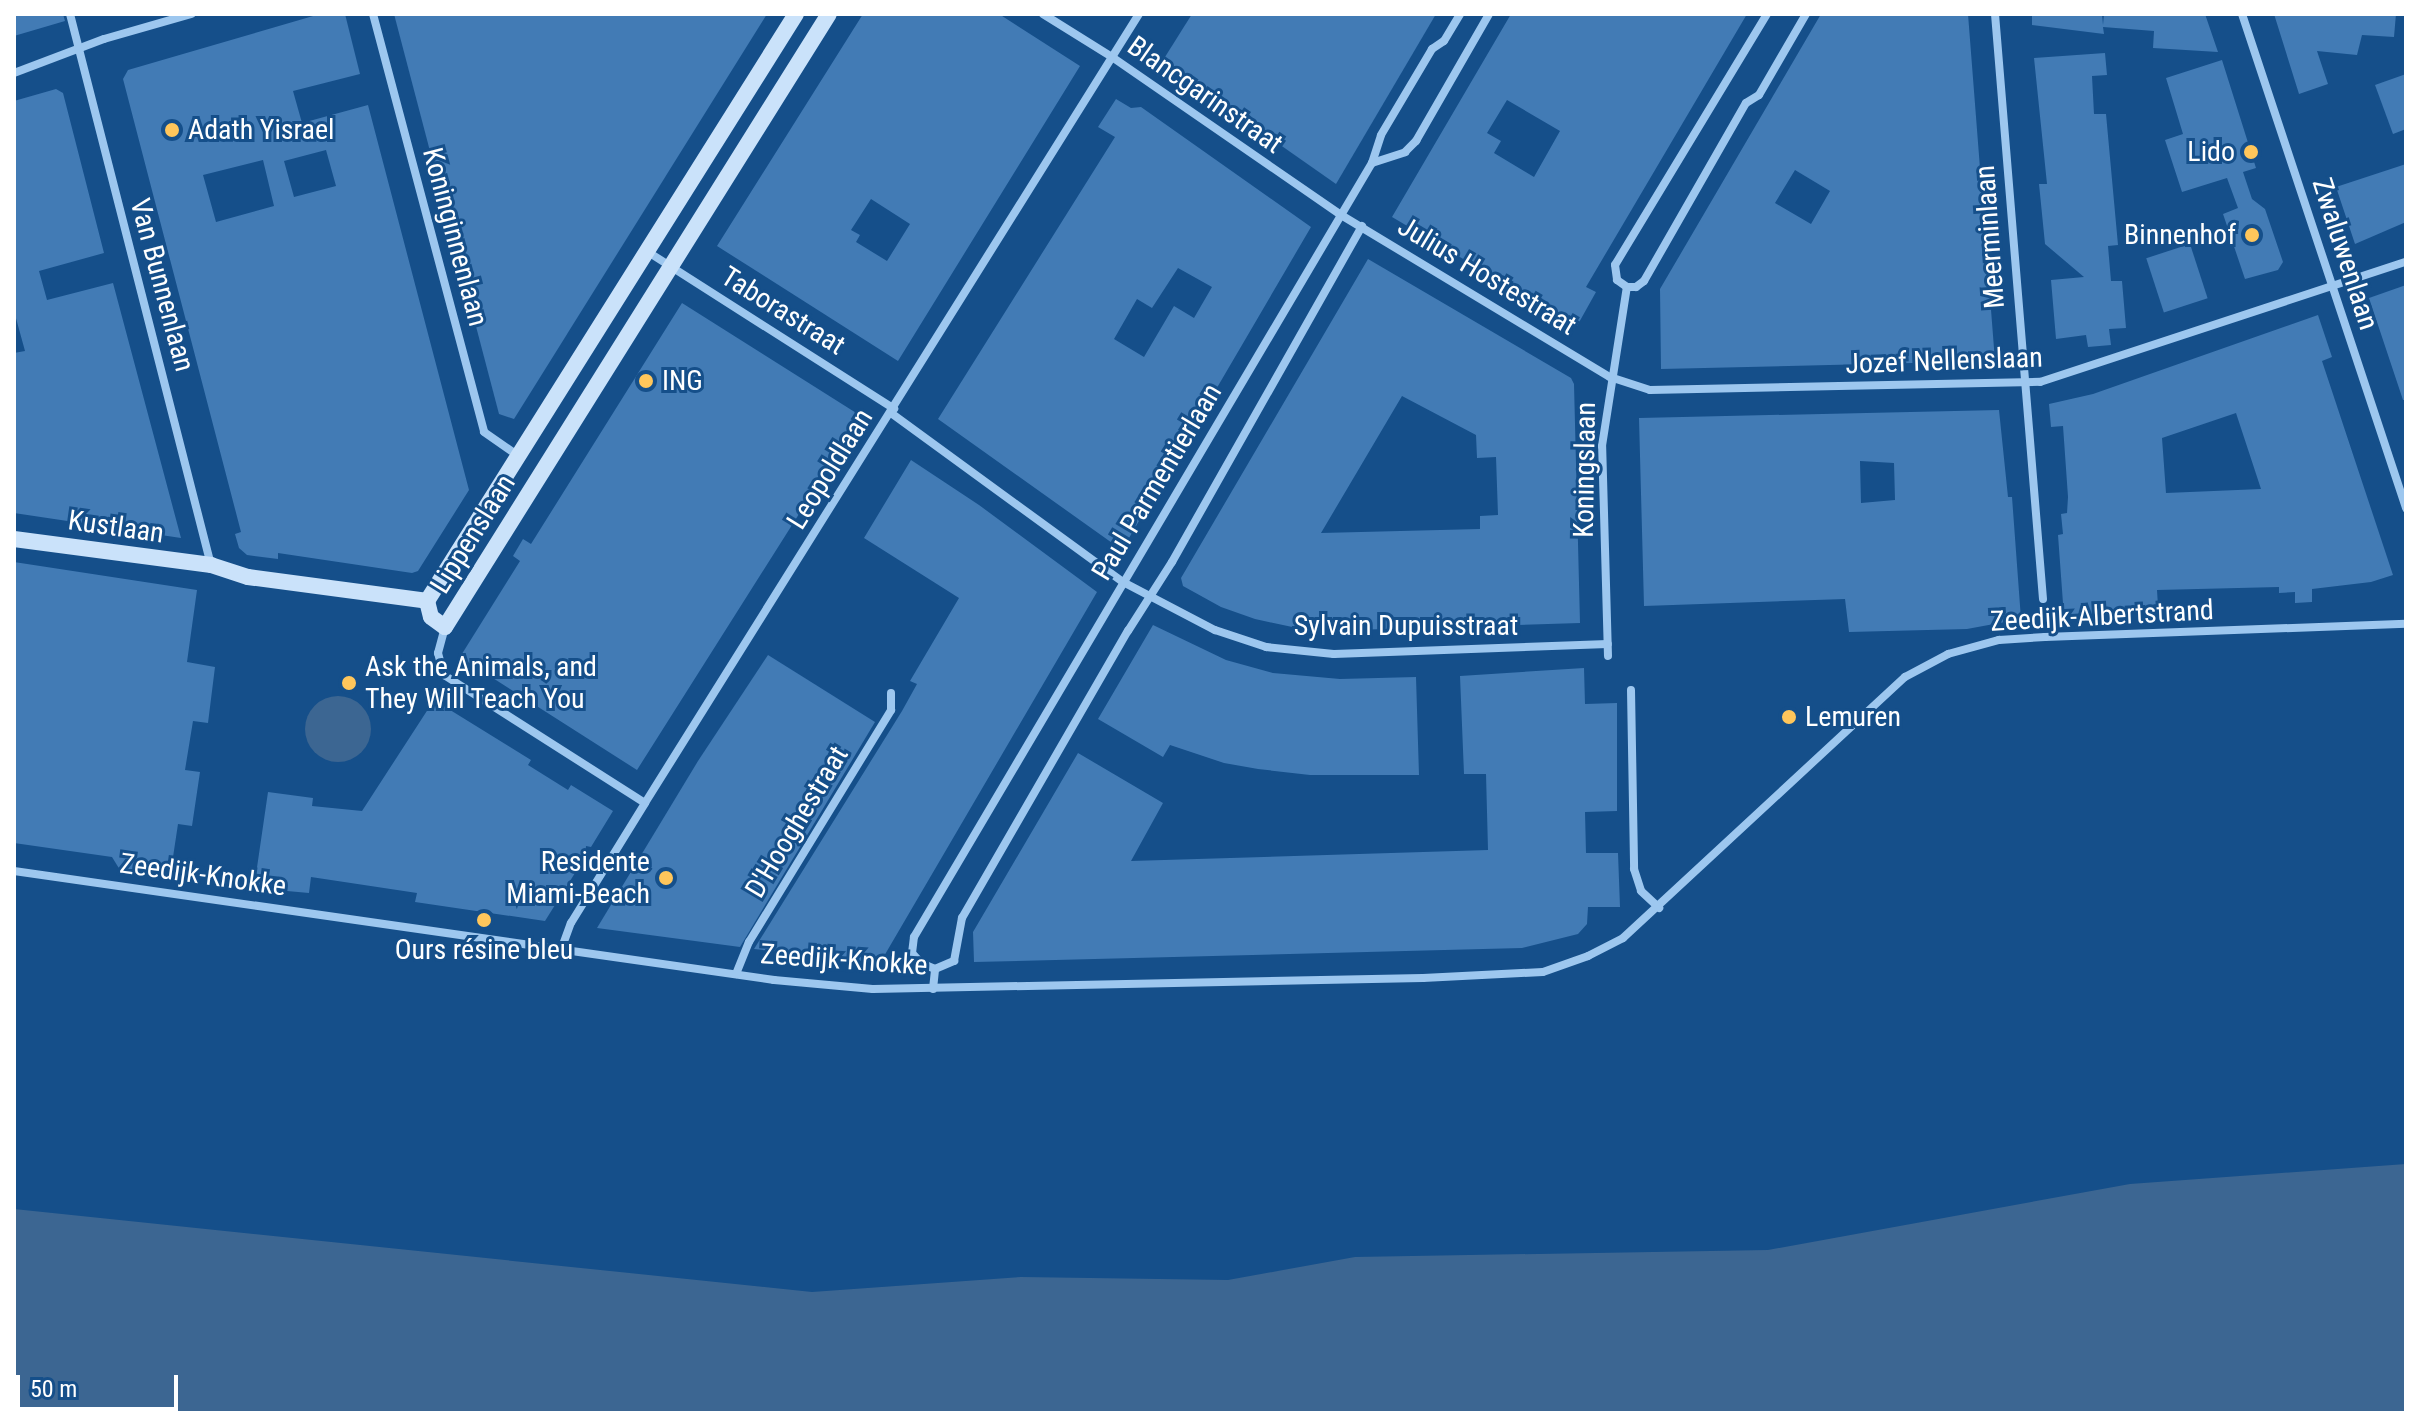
<!DOCTYPE html>
<html>
<head>
<meta charset="utf-8">
<style>
	body { margin:0 }
	#map { position:relative; width:2420px; height:1427px; overflow:hidden; background:#154f8a; font-family:"Roboto Condensed",sans-serif }
	div>[style] { position:absolute }
	[style*='--x'] { left:calc(var(--x)*1px); top:calc(var(--y)*1px); width:calc(var(--w)*1px); rotate:calc(var(--a)*1deg) }
	.water>* { inset:0; background:#3c6692 }
	.round { border-radius:50% }
	.building>* { inset:0; background:#427bb5; transform-origin:0 0 }
	.street>* { height:8px; margin:-4px; padding:0 4px; transform-origin:4px; border-radius:4px; background:#9dc7ef }
	.secondary>* { height:16px; margin:-8px; padding:0 8px; transform-origin:8px; border-radius:8px; background:#cae2fa }
	.dots>* { width:22px; height:22px; translate:-50% -50%; box-sizing:border-box; border:4px solid #154f8a; border-radius:50% }
	span { translate:-50% -50%; white-space:nowrap; text-align:center; line-height:1.15; -webkit-text-stroke:6px #154f8a; paint-order:stroke }
	.street-label { font-size:28px; color:#fff }
	.poi-label { font-size:28px; color:#fff }
	.left { translate:0 -50%; text-align:left }
	.right { translate:-100% -50%; text-align:right }
	.frame { position:absolute; inset:0; border:16px solid #fff; pointer-events:none }
	.scale { position:absolute; left:16px; top:1375px; width:162px; height:36px; box-sizing:border-box; border:4px solid #fff; border-top:0; padding-left:10px; font-size:24px; line-height:28px; white-space:nowrap; color:#fff; -webkit-text-stroke:6px #154f8a; paint-order:stroke }
</style>
</head>
<body>
<div id="map">
	<div class="water">
		<div class="round" style="left:305px;top:696px;width:66px;height:66px"></div>
		<div style="clip-path:polygon(2406px 1164px,2406px 1413px,14px 1413px,14px 1209px,812px 1292px,1021px 1277px,1228px 1280px,1355px 1257px,1768px 1250px,2130px 1184px)"></div>
	</div>
	<div class="building">
		<div style="clip-path:polygon(14px 14px,63px 14px,65px 21px,14px 36px)"></div>
		<div style="clip-path:polygon(evenodd,320px 14px,345px 14px,360px 74px,293px 91px,302px 123px,368px 105px,469px 490px,418px 571px,412px 573px,278px 553px,278px 559px,247px 555px,239px 548px,235px 534px,241px 532px,123px 79px,128px 70px,320px 14px,326px 150px,336px 186px,294px 197px,284px 161px,326px 150px,320px 14px,263px 160px,274px 206px,216px 222px,203px 175px,263px 160px)"></div>
		<div style="clip-path:polygon(394px 14px,767px 14px,514px 419px,499px 414px)"></div>
		<div style="clip-path:polygon(evenodd,863px 14px,999px 14px,1080px 66px,898px 361px,717px 246px,863px 14px,871px 199px,910px 224px,887px 261px,856px 242px,860px 235px,851px 230px,871px 199px)"></div>
		<div style="clip-path:polygon(1192px 14px,1436px 14px,1336px 184px,1166px 65px,1165px 57px)"></div>
		<div style="clip-path:polygon(evenodd,1511px 14px,1747px 14px,1586px 287px,1596px 292px,1577px 326px,1392px 217px,1511px 14px,1507px 100px,1560px 131px,1534px 177px,1494px 153px,1501px 141px,1487px 133px,1507px 100px)"></div>
		<div style="clip-path:polygon(evenodd,1821px 14px,1968px 14px,1995px 361px,1661px 369px,1660px 289px,1821px 14px,1795px 170px,1830px 191px,1811px 224px,1775px 203px,1795px 170px)"></div>
		<div style="clip-path:polygon(2032px 14px,2102px 14px,2103px 25px,2104px 14px,2205px 14px,2218px 52px,2153px 48px,2154px 31px,2103px 27px,2104px 34px,2032px 25px)"></div>
		<div style="clip-path:polygon(2274px 14px,2396px 14px,2394px 37px,2362px 35px,2357px 55px,2317px 51px,2328px 84px,2299px 94px)"></div>
		<div style="clip-path:polygon(2105px 53px,2107px 75px,2092px 76px,2094px 114px,2106px 114px,2118px 245px,2108px 246px,2111px 281px,2122px 281px,2126px 328px,2109px 329px,2111px 345px,2088px 347px,2086px 335px,2056px 339px,2051px 280px,2084px 277px,2045px 244px,2039px 184px,2047px 184px,2034px 58px)"></div>
		<div style="clip-path:polygon(2222px 60px,2256px 168px,2243px 172px,2252px 199px,2265px 209px,2283px 262px,2278px 270px,2245px 279px,2223px 214px,2238px 208px,2227px 178px,2182px 192px,2165px 140px,2183px 134px,2166px 78px)"></div>
		<div style="clip-path:polygon(2406px 74px,2406px 129px,2393px 134px,2375px 85px)"></div>
		<div style="clip-path:polygon(56px 89px,63px 93px,104px 253px,39px 271px,47px 300px,113px 283px,181px 538px,14px 513px,14px 353px,25px 351px,14px 311px,14px 101px)"></div>
		<div style="clip-path:polygon(evenodd,1116px 99px,1131px 108px,1141px 107px,1311px 227px,1122px 550px,938px 419px,1115px 137px,1098px 127px,1116px 99px,1178px 268px,1212px 287px,1194px 318px,1174px 306px,1144px 357px,1114px 339px,1137px 299px,1152px 308px,1178px 268px)"></div>
		<div style="clip-path:polygon(2406px 164px,2406px 222px,2355px 244px,2336px 187px)"></div>
		<div style="left:2190px;top:244px;width:57px;height:46px;rotate:72deg"></div>
		<div style="clip-path:polygon(evenodd,1368px 259px,1571px 378px,1574px 384px,1580px 623px,1352px 630px,1297px 628px,1255px 619px,1221px 607px,1183px 586px,1181px 578px,1368px 259px,1402px 396px,1476px 435px,1477px 458px,1496px 457px,1498px 515px,1480px 516px,1480px 529px,1321px 533px,1402px 396px)"></div>
		<div style="clip-path:polygon(2406px 285px,2406px 400px,2403px 400px,2369px 298px)"></div>
		<div style="clip-path:polygon(682px 303px,861px 416px,637px 770px,460px 657px,520px 561px,513px 556px,523px 539px,531px 544px)"></div>
		<div style="clip-path:polygon(evenodd,2318px 315px,2332px 357px,2322px 361px,2393px 575px,2371px 582px,2312px 589px,2312px 602px,2295px 603px,2295px 592px,2279px 593px,2279px 587px,2157px 590px,2158px 606px,2126px 607px,2126px 618px,2064px 617px,2058px 535px,2063px 534px,2061px 514px,2067px 513px,2068px 497px,2063px 426px,2051px 427px,2049px 404px,2093px 394px,2318px 315px,2236px 413px,2261px 489px,2166px 493px,2162px 438px,2236px 413px)"></div>
		<div style="clip-path:polygon(evenodd,1999px 410px,2008px 497px,2012px 497px,2021px 619px,1967px 629px,1849px 632px,1845px 599px,1644px 606px,1639px 418px,1999px 410px,1860px 461px,1894px 463px,1895px 500px,1861px 503px,1860px 461px)"></div>
		<div style="clip-path:polygon(911px 460px,979px 505px,1097px 592px,880px 963px,754px 949px,902px 711px,917px 684px,910px 681px,959px 598px,864px 538px)"></div>
		<div style="clip-path:polygon(14px 562px,197px 590px,187px 662px,215px 667px,208px 723px,193px 721px,185px 770px,200px 772px,192px 826px,178px 824px,170px 877px,120px 870px,112px 857px,14px 843px)"></div>
		<div style="clip-path:polygon(1153px 625px,1226px 660px,1273px 673px,1340px 679px,1416px 677px,1419px 775px,1310px 775px,1258px 769px,1224px 763px,1170px 745px,1163px 757px,1098px 719px)"></div>
		<div style="clip-path:polygon(768px 655px,875px 722px,740px 947px,597px 928px,698px 761px)"></div>
		<div style="clip-path:polygon(1584px 668px,1585px 704px,1617px 703px,1617px 811px,1585px 812px,1586px 853px,1618px 853px,1620px 907px,1588px 907px,1587px 924px,1578px 934px,1522px 948px,974px 962px,973px 932px,1078px 753px,1163px 803px,1131px 861px,1488px 850px,1486px 774px,1464px 774px,1460px 676px)"></div>
		<div style="clip-path:polygon(434px 700px,531px 760px,528px 765px,568px 790px,571px 785px,613px 811px,591px 847px,586px 846px,585px 857px,545px 921px,415px 902px,417px 893px,311px 877px,309px 893px,254px 888px,268px 792px,313px 798px,312px 806px,362px 811px)"></div>
	</div>
	<div class="street">
		<div style="--x:70;--y:14;--w:569;--a:75.65"></div>
		<div style="--x:373;--y:14;--w:432;--a:75.1"></div>
		<div style="--x:484;--y:432;--w:40;--a:34.9"></div>
		<div style="--x:1043;--y:14;--w:81;--a:31.9"></div>
		<div style="--x:1112;--y:57;--w:278;--a:34.6"></div>
		<div style="--x:1341;--y:215;--w:314;--a:31.1"></div>
		<div style="--x:1610;--y:377;--w:42;--a:18"></div>
		<div style="--x:1650;--y:390;--w:390;--a:-1.2"></div>
		<div style="--x:2040;--y:382;--w:385;--a:-18.2"></div>
		<div style="--x:1767;--y:14;--w:293;--a:121.2"></div>
		<div style="--x:1615;--y:265;--w:15;--a:82"></div>
		<div style="--x:1617;--y:280;--w:12;--a:35"></div>
		<div style="--x:1627;--y:287;--w:9;--a:0"></div>
		<div style="--x:1636;--y:287;--w:10;--a:-37"></div>
		<div style="--x:1644;--y:281;--w:205;--a:-60.2"></div>
		<div style="--x:1746;--y:103;--w:15;--a:-32"></div>
		<div style="--x:1759;--y:95;--w:94;--a:-59.9"></div>
		<div style="--x:1995;--y:14;--w:587;--a:85.31"></div>
		<div style="--x:2242;--y:14;--w:521;--a:71.63"></div>
		<div style="--x:14;--y:73;--w:96;--a:-20.7"></div>
		<div style="--x:104;--y:39;--w:91;--a:-16"></div>
		<div style="--x:1372;--y:163;--w:35;--a:-18"></div>
		<div style="--x:1405;--y:152;--w:16;--a:-45"></div>
		<div style="--x:1416;--y:141;--w:146;--a:-60.1"></div>
		<div style="--x:648;--y:252;--w:292;--a:32.5"></div>
		<div style="--x:891;--y:413;--w:287;--a:36.1"></div>
		<div style="--x:1123;--y:582;--w:104;--a:27.6"></div>
		<div style="--x:1215;--y:630;--w:54;--a:18.4"></div>
		<div style="--x:1266;--y:647;--w:68;--a:5.9"></div>
		<div style="--x:1334;--y:654;--w:274;--a:-2.1"></div>
		<div style="--x:445;--y:627;--w:27;--a:105"></div>
		<div style="--x:438;--y:653;--w:23;--a:75"></div>
		<div style="--x:444;--y:675;--w:238;--a:32.5"></div>
		<div style="--x:1608;--y:656;--w:210;--a:-91.6"></div>
		<div style="--x:1602;--y:446;--w:161;--a:-81.1"></div>
		<div style="--x:1631;--y:690;--w:179;--a:89"></div>
		<div style="--x:1634;--y:869;--w:23;--a:72"></div>
		<div style="--x:1641;--y:891;--w:25;--a:43"></div>
		<div style="--x:14;--y:871;--w:768;--a:8.16"></div>
		<div style="--x:774;--y:980;--w:99;--a:5.2"></div>
		<div style="--x:873;--y:989;--w:550;--a:-1.15"></div>
		<div style="--x:1423;--y:978;--w:120;--a:-2.9"></div>
		<div style="--x:1543;--y:972;--w:48;--a:-19.6"></div>
		<div style="--x:1588;--y:956;--w:39;--a:-27"></div>
		<div style="--x:1623;--y:938;--w:384;--a:-42.8"></div>
		<div style="--x:1905;--y:677;--w:49;--a:-28.1"></div>
		<div style="--x:1948;--y:654;--w:53;--a:-15.4"></div>
		<div style="--x:1999;--y:640;--w:46;--a:-3.7"></div>
		<div style="--x:2045;--y:637;--w:361;--a:-2.1"></div>
		<div style="--x:561;--y:950;--w:29;--a:-70"></div>
		<div style="--x:571;--y:923;--w:141;--a:-58.3"></div>
		<div style="--x:645;--y:803;--w:931;--a:-57.95"></div>
		<div style="--x:935;--y:969;--w:21;--a:-23"></div>
		<div style="--x:954;--y:961;--w:44;--a:-79.5"></div>
		<div style="--x:962;--y:918;--w:332;--a:-60"></div>
		<div style="--x:1128;--y:631;--w:82;--a:-57.5"></div>
		<div style="--x:1172;--y:562;--w:386;--a:-60.5"></div>
		<div style="--x:736;--y:974;--w:35;--a:-68"></div>
		<div style="--x:749;--y:942;--w:272;--a:-58.5"></div>
		<div style="--x:891;--y:710;--w:17;--a:-90"></div>
		<div style="--x:933;--y:989;--w:20;--a:-84"></div>
		<div style="--x:935;--y:969;--w:15;--a:-157"></div>
		<div style="--x:921;--y:963;--w:13;--a:-132"></div>
		<div style="--x:912;--y:953;--w:16;--a:-83"></div>
		<div style="--x:914;--y:937;--w:899;--a:-59.39"></div>
		<div style="--x:1372;--y:163;--w:29;--a:-72"></div>
		<div style="--x:1381;--y:135;--w:100;--a:-59.3"></div>
		<div style="--x:1432;--y:49;--w:14;--a:-34"></div>
		<div style="--x:1444;--y:41;--w:31;--a:-59"></div>
	</div>
	<div class="secondary">
		<div style="--x:796;--y:14;--w:693;--a:122.15"></div>
		<div style="--x:427;--y:601;--w:16;--a:76"></div>
		<div style="--x:431;--y:617;--w:17;--a:36"></div>
		<div style="--x:445;--y:627;--w:723;--a:-57.94"></div>
		<div style="--x:14;--y:539;--w:199;--a:7.5"></div>
		<div style="--x:211;--y:565;--w:39;--a:18"></div>
		<div style="--x:248;--y:577;--w:181;--a:7.6"></div>
	</div>
	<div class="dots">
		<div style="left:172px;top:130px;background:#ffc65b"></div>
		<div style="left:2251px;top:152px;background:#ffc65b"></div>
		<div style="left:2252px;top:235px;background:#ffc65b"></div>
		<div style="left:646px;top:381px;background:#ffc65b"></div>
		<div style="left:349px;top:683px;background:#ffc65b"></div>
		<div style="left:1789px;top:717px;background:#ffc65b"></div>
		<div style="left:666px;top:878px;background:#ffc65b"></div>
		<div style="left:484px;top:920px;background:#ffc65b"></div>
	</div>
	<div class="street-label">
		<span style="left:1205px;top:95px;rotate:35deg">Blancgarinstraat</span>
		<span style="left:455px;top:237px;rotate:75deg">Koninginnenlaan</span>
		<span style="left:1990px;top:237px;rotate:-94deg">Meerminlaan</span>
		<span style="left:2345px;top:254px;rotate:72deg">Zwaluwenlaan</span>
		<span style="left:1487px;top:276px;rotate:31deg">Julius Hostestraat</span>
		<span style="left:162px;top:285px;rotate:75deg">Van Bunnenlaan</span>
		<span style="left:783px;top:311px;rotate:32deg">Taborastraat</span>
		<span style="left:1944px;top:361px;rotate:-2deg">Jozef Nellenslaan</span>
		<span style="left:830px;top:469px;rotate:-58deg">Leopoldlaan</span>
		<span style="left:1585px;top:470px;rotate:-89deg">Koningslaan</span>
		<span style="left:1157px;top:482px;rotate:-59deg">Paul Parmentierlaan</span>
		<span style="left:116px;top:527px;rotate:8deg">Kustlaan</span>
		<span style="left:473px;top:534px;rotate:-58deg">Lippenslaan</span>
		<span style="left:2102px;top:616px;rotate:-3deg">Zeedijk-Albertstrand</span>
		<span style="left:1406px;top:626px">Sylvain Dupuisstraat</span>
		<span style="left:797px;top:822px;rotate:-59deg">D'Hooghestraat</span>
		<span style="left:203px;top:875px;rotate:8deg">Zeedijk-Knokke</span>
		<span style="left:844px;top:960px;rotate:4deg">Zeedijk-Knokke</span>
	</div>
	<div class="poi-label">
		<span class="left" style="left:188px;top:130px">Adath Yisrael</span>
		<span class="right" style="left:2235px;top:152px">Lido</span>
		<span class="right" style="left:2236px;top:235px">Binnenhof</span>
		<span class="left" style="left:662px;top:381px">ING</span>
		<span class="left" style="left:365px;top:683px">Ask the Animals, and<br>They Will Teach You</span>
		<span class="left" style="left:1805px;top:717px">Lemuren</span>
		<span class="right" style="left:650px;top:878px">Residente<br>Miami-Beach</span>
		<span style="left:484px;top:950px">Ours résine bleu</span>
	</div>
	<div class="frame"></div>
	<div class="scale">50 m</div>
</div>
</body>
</html>
